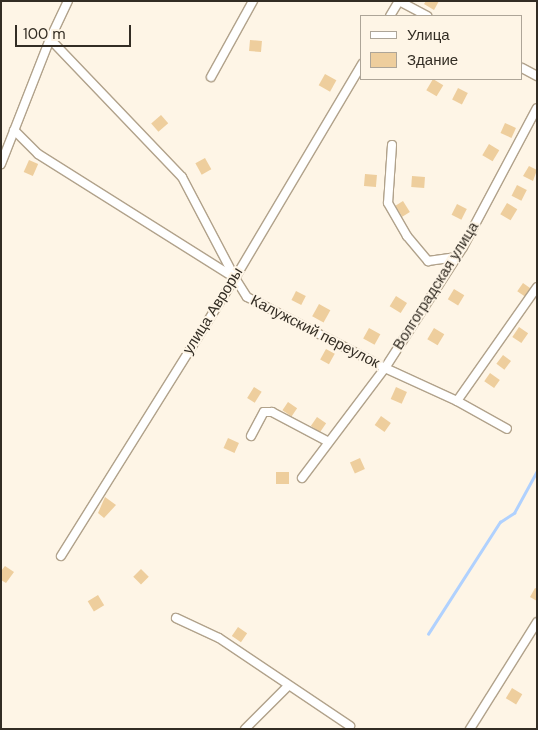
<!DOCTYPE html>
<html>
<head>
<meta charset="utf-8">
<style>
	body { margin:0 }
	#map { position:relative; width:538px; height:730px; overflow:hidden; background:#fef5e6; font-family:"DM Sans",sans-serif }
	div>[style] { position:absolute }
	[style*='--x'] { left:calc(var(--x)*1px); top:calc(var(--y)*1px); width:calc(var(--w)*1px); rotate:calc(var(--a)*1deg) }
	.stream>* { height:2.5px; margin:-1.25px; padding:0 1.25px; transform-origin:1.25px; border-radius:1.25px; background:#b0d1fe }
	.building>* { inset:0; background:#eece9d; transform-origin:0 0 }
	.roads { filter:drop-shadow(1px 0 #b1a28b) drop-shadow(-1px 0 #b1a28b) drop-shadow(0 1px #b1a28b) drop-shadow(0 -1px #b1a28b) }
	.minor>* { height:8px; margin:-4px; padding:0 4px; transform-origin:4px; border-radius:4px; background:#fff }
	span { translate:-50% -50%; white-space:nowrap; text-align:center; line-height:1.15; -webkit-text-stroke:4px #fef5e6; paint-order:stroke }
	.street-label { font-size:15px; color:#332d24 }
	.frame { position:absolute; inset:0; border:2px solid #332d24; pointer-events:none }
	.legend { position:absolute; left:360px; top:15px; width:162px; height:65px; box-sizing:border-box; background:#fef5e6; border:1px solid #ada598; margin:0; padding:6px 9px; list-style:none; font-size:15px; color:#332d24 }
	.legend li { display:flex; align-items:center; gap:10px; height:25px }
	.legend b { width:25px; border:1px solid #ada598 }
	.scale { position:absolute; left:15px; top:25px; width:116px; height:22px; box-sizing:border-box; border:2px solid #332d24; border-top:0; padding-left:6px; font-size:15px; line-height:18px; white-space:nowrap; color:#332d24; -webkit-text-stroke:4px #fef5e6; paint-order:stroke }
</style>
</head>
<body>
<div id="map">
	<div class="stream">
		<div style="--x:428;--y:634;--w:133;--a:-57.3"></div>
		<div style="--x:500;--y:522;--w:17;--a:-33"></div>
		<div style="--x:514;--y:513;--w:48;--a:-61.3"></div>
	</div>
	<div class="building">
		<div style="clip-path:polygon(426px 1px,439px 1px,434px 10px,424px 4px)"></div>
		<div style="left:250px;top:40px;width:12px;height:11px;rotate:5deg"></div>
		<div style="left:325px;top:74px;width:13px;height:13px;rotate:29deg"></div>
		<div style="left:433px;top:79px;width:12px;height:13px;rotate:31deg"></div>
		<div style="left:458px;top:88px;width:11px;height:13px;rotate:27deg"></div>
		<div style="left:161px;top:115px;width:11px;height:13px;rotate:49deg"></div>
		<div style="left:505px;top:123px;width:12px;height:11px;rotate:24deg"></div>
		<div style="left:489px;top:144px;width:12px;height:13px;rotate:31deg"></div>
		<div style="left:205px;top:158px;width:13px;height:11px;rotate:61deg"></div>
		<div style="left:29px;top:160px;width:10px;height:13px;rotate:24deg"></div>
		<div style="clip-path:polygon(529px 166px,537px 170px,533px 181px,523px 176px)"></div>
		<div style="left:365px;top:174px;width:12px;height:12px;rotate:5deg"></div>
		<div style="left:412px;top:176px;width:13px;height:11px;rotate:4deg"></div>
		<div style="left:517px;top:185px;width:11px;height:12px;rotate:27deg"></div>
		<div style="left:403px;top:201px;width:13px;height:9px;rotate:58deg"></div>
		<div style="left:507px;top:203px;width:12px;height:13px;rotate:31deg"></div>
		<div style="left:457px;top:204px;width:11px;height:12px;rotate:27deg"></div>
		<div style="left:523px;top:283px;width:12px;height:10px;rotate:35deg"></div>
		<div style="left:454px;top:289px;width:12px;height:12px;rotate:31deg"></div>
		<div style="left:296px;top:291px;width:11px;height:10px;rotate:27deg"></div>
		<div style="left:396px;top:296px;width:13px;height:12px;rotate:32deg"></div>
		<div style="left:319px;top:304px;width:13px;height:14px;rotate:29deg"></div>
		<div style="left:519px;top:327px;width:11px;height:12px;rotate:34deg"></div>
		<div style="left:369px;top:328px;width:13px;height:12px;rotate:29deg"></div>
		<div style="left:434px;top:328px;width:12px;height:13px;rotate:31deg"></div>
		<div style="left:326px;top:349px;width:10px;height:12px;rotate:29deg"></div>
		<div style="left:503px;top:355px;width:10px;height:11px;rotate:37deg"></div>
		<div style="left:490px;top:373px;width:12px;height:10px;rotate:35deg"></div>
		<div style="left:254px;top:387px;width:9px;height:13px;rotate:32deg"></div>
		<div style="left:396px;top:387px;width:12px;height:13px;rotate:24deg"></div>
		<div style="left:288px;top:402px;width:11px;height:10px;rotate:34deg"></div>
		<div style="left:381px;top:416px;width:12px;height:11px;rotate:35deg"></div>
		<div style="left:317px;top:417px;width:11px;height:11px;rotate:34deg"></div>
		<div style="left:228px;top:438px;width:12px;height:11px;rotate:24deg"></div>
		<div style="left:360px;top:458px;width:12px;height:11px;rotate:66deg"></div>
		<div style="left:276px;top:472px;width:13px;height:12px"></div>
		<div style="clip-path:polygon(105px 497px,116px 505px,104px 518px,98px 513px)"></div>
		<div style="clip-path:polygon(5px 566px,14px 572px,6px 583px,1px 580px,1px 571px)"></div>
		<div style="left:141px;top:569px;width:11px;height:11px;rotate:45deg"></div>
		<div style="clip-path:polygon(535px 588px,537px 589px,537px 601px,530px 597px)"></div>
		<div style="left:98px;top:595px;width:12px;height:12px;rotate:59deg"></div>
		<div style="left:238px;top:627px;width:11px;height:11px;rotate:34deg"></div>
		<div style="left:512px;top:688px;width:12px;height:12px;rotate:31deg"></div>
	</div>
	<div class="roads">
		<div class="minor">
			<div style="--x:399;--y:1;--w:32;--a:28"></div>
			<div style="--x:390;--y:16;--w:17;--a:-59"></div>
			<div style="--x:50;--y:39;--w:191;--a:46.3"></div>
			<div style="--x:182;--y:177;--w:112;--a:62.3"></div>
			<div style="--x:522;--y:68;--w:17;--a:28"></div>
			<div style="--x:211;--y:77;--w:87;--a:-61.1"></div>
			<div style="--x:14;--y:130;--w:34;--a:45"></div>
			<div style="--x:38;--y:154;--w:233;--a:32.2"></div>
			<div style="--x:235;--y:278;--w:22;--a:58"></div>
			<div style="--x:247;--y:297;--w:155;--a:27.2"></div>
			<div style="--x:385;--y:368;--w:79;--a:24.6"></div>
			<div style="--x:457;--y:401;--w:57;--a:29.2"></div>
			<div style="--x:392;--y:145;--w:58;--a:93.9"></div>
			<div style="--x:388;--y:203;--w:38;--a:60"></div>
			<div style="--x:407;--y:236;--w:33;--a:50"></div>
			<div style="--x:428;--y:261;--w:29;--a:-8"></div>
			<div style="--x:1;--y:164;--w:134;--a:-68.6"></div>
			<div style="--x:50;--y:39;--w:42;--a:-64.7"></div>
			<div style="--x:457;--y:401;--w:139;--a:-54.9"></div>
			<div style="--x:251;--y:436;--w:27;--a:-62"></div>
			<div style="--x:264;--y:412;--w:8;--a:0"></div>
			<div style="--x:272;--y:412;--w:64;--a:27.8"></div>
			<div style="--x:302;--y:478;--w:138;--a:-53"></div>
			<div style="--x:385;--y:368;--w:144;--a:-57.2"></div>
			<div style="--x:463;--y:247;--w:157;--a:-62"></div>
			<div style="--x:61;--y:556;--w:328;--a:-58"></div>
			<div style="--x:235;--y:278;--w:249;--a:-59.3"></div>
			<div style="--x:176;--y:618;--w:47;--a:24.9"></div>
			<div style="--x:219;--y:638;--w:158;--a:33.9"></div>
			<div style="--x:245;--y:729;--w:61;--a:-45"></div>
			<div style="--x:470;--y:729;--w:126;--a:-57.9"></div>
		</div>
	</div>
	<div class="street-label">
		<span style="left:436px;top:286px;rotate:-58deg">Волгоградская улица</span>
		<span style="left:213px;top:311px;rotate:-58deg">улица Авроры</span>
		<span style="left:315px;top:332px;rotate:27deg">Калужский переулок</span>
	</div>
	<div class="frame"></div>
	<ul class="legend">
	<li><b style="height:6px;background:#fff"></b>Улица</li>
	<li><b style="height:14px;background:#eece9d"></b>Здание</li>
	</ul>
	<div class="scale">100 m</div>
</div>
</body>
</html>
